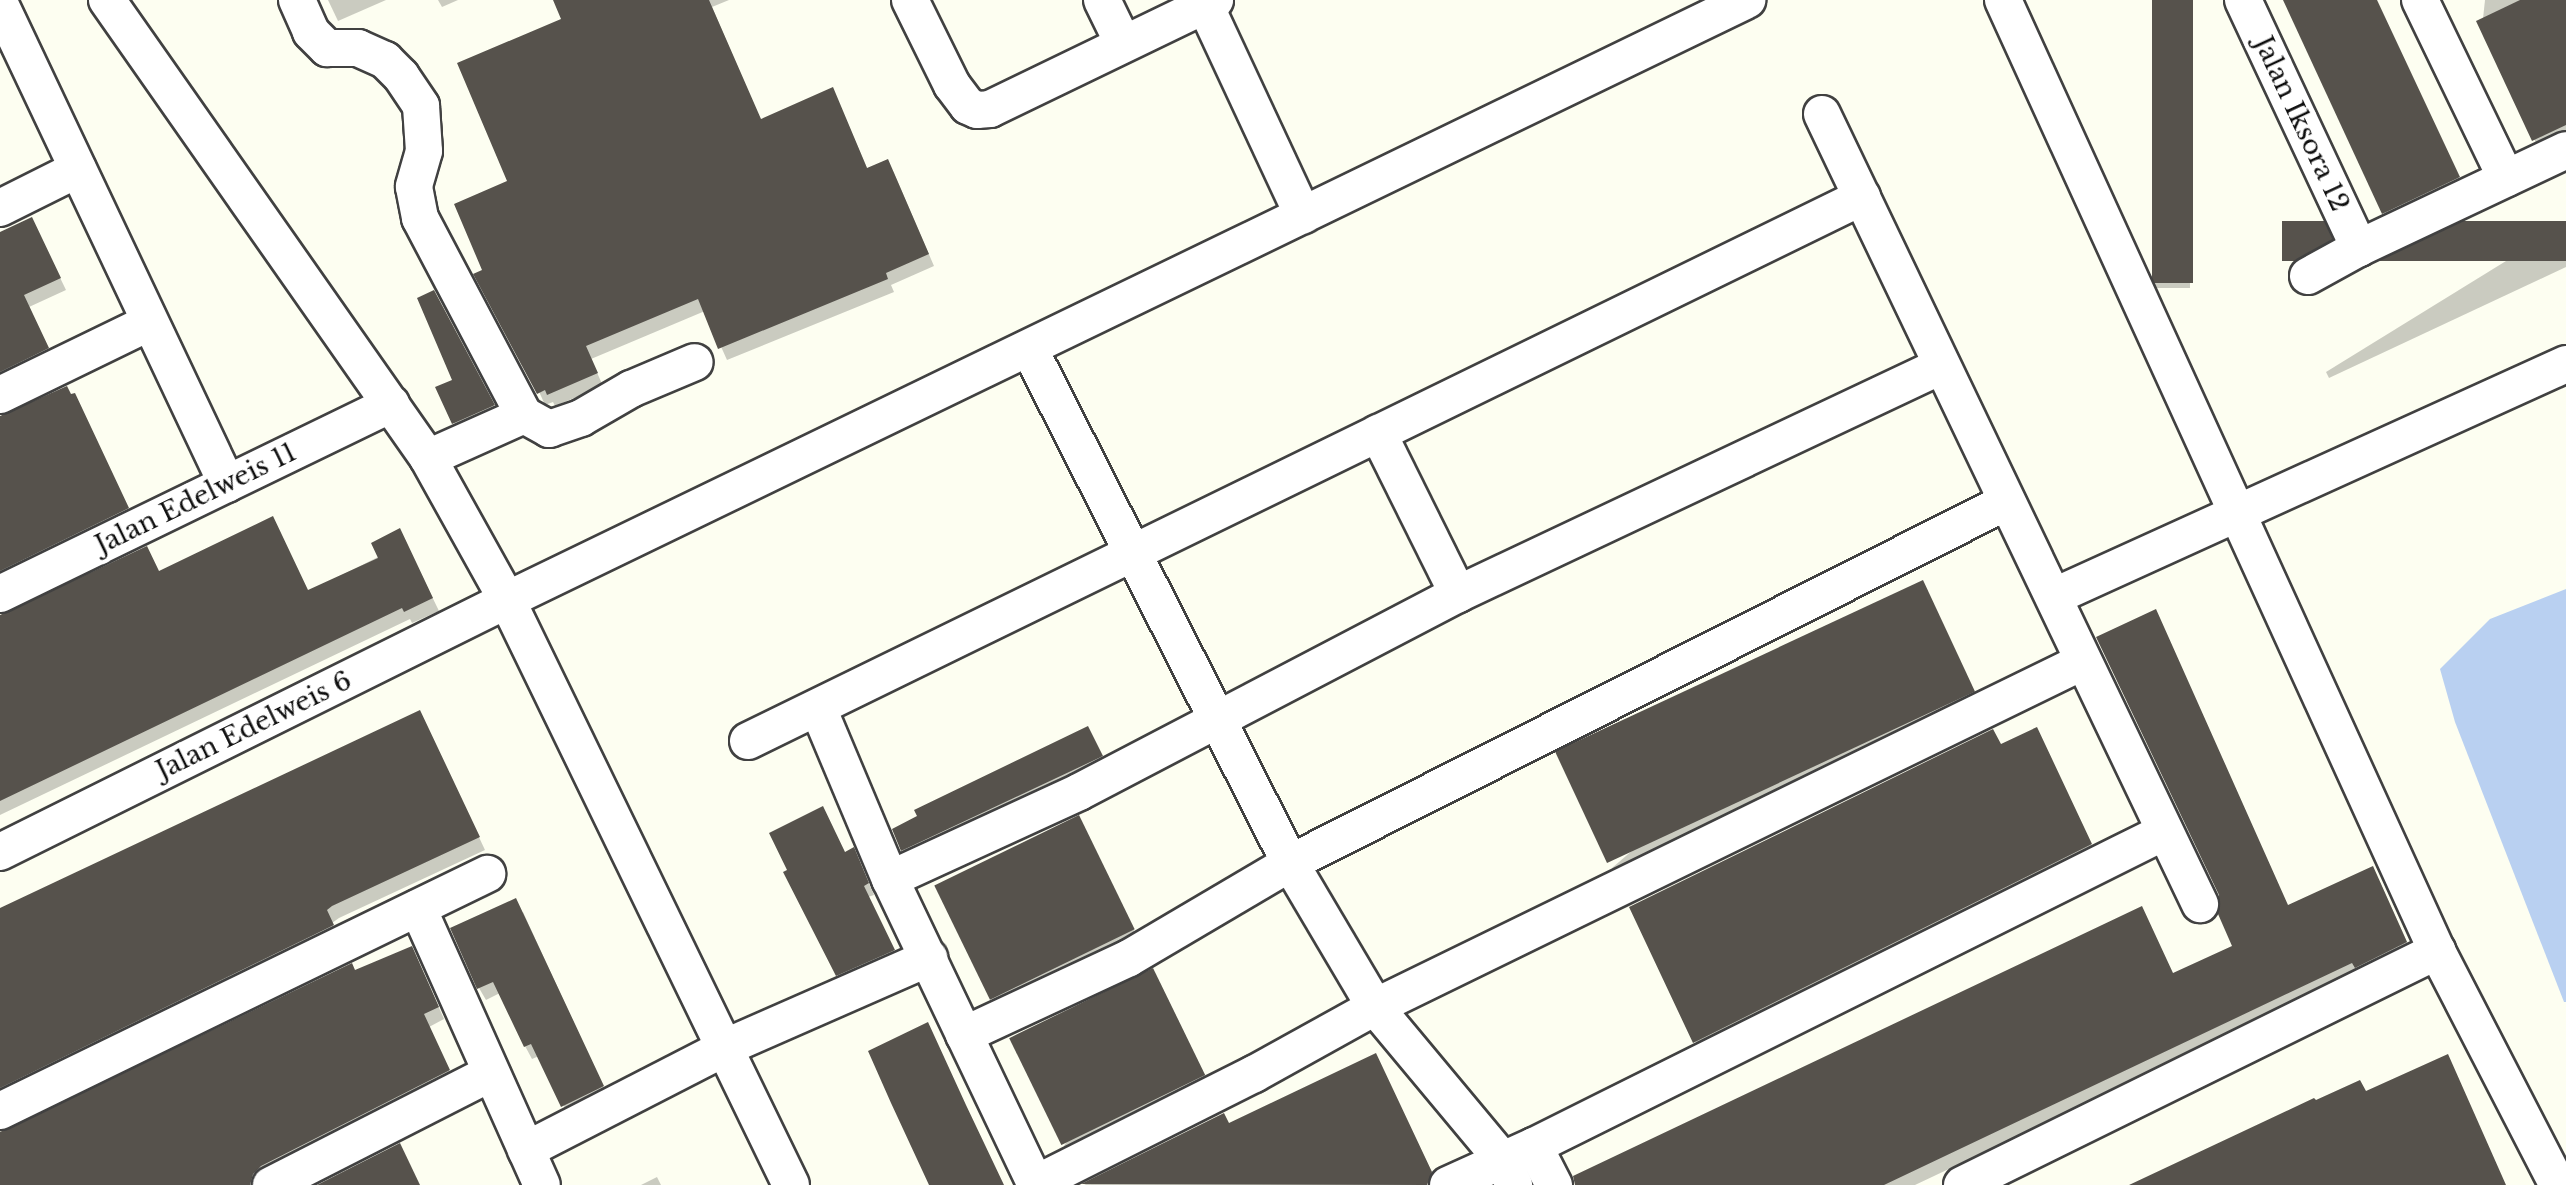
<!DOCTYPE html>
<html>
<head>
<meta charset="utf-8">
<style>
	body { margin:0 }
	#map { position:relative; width:2566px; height:1185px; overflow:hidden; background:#fdfef1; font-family:"Libre Baskerville",serif }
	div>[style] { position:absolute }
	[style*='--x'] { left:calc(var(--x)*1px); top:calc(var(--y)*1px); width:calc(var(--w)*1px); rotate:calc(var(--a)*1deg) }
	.water>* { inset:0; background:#b9d0f1 }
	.shadow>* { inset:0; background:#0003; transform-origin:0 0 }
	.building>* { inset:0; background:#56524c; transform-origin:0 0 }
	.roads { filter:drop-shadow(2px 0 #414141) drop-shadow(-2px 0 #414141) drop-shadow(0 2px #414141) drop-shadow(0 -2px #414141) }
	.street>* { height:36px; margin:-18px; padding:0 18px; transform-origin:18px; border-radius:18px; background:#fff }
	span { translate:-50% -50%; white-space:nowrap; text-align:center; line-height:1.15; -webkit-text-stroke:8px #fff; paint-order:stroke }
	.street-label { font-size:26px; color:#0e0e0e }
</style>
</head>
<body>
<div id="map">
	<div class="water">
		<div style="clip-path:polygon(2566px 589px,2566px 1002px,2564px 1002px,2455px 722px,2440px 669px,2490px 619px)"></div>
	</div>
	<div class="shadow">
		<div style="clip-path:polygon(328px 0,386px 0,338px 21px)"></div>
		<div style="clip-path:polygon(438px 0,458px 0,442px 7px)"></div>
		<div style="clip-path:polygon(555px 0,729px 0,712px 7px,761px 121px,833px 90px,868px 170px,887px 161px,894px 173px,934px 266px,891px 285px,894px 292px,727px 360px,705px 311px,591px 359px,603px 386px,555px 406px,553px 402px,545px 405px,485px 271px,563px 20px)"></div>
		<div style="left:2155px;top:0;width:35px;height:288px"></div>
		<div style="clip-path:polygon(2323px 0,2375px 0,2461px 183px,2387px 218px)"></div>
		<div style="clip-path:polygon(2485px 0,2560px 0,2566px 14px,2566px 132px,2537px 145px,2482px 28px)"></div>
		<div style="clip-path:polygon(2566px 224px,2566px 267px,2329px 378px,2326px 372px)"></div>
		<div style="clip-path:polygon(38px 232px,66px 290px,29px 307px,54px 360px,0 387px,0 233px)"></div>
		<div style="clip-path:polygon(441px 305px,500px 418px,460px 436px,438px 388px,454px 381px)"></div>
		<div style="clip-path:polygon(81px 407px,134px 521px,0 586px,0 417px)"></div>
		<div style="clip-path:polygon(406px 543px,439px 611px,412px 623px,410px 619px,0 815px,0 616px,159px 573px,308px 592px)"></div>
		<div style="clip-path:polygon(1929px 595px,1980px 704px,1619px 880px,1612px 868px)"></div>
		<div style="clip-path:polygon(426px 724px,485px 850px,339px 918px,332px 923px,339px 938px,0 1103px,0 909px)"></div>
		<div style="clip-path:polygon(1087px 728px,1104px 762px,906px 855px,903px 850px)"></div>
		<div style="clip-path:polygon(2043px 742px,2097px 857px,1702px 1054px,1631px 907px,2001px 746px)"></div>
		<div style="clip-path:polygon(1085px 830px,1140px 943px,999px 1011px,992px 999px)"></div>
		<div style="clip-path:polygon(845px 854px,859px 861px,874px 895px,868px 897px,899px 962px,844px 986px,838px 975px)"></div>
		<div style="clip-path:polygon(2379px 880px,2413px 955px,2361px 974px,1915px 1185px,1603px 1185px,2174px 975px,2235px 947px,2288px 907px)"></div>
		<div style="clip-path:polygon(523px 912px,609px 1099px,570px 1118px,539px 1056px,532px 1059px,525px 1046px,500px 993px,486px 1000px,479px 988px)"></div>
		<div style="clip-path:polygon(418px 961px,444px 1019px,429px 1027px,455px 1083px,261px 1185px,0 1185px,0 1131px,10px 1132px,355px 972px)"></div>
		<div style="clip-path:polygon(1160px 983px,1211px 1088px,1071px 1158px,1064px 1146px)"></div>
		<div style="clip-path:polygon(1382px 1068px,1438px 1185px,1084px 1185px,1223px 1115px,1228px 1125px)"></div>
		<div style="clip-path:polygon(657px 1177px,661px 1185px,641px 1185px)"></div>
	</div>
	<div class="building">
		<div style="clip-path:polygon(553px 0,709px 0,761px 119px,833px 87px,867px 168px,888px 159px,929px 254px,886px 273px,888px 279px,718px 349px,698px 299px,586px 346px,598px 373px,547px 395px,545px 390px,537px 394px,473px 274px,482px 270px,454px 204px,507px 181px,457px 63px,561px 19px)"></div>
		<div style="left:2152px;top:0;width:41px;height:283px"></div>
		<div style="clip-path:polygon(2283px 0,2377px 0,2460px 177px,2382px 214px)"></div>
		<div style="clip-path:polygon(2520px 0,2566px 0,2566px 125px,2532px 141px,2476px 21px)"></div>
		<div style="clip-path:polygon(32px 217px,61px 278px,24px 295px,49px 348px,0 372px,0 232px)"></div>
		<div style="left:2566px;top:221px;width:40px;height:284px;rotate:90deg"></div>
		<div style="clip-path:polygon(434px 290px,495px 405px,452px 424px,435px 387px,452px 380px,417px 298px)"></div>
		<div style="clip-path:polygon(67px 386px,71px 394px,75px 393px,129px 508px,0 571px,0 416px)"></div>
		<div style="clip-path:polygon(273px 516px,308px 590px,378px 558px,371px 543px,400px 528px,433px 598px,404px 612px,402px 608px,0 801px,0 615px,147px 546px,159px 571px)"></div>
		<div style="left:1923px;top:580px;width:123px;height:406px;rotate:65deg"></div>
		<div style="clip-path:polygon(2156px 609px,2288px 905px,2373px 866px,2407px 942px,2355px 968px,2352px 963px,1884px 1185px,1575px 1185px,1573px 1176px,2142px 906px,2173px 973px,2232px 946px,2218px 914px,2219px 895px,2096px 637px)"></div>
		<div style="clip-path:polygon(420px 710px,480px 837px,332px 906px,327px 910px,334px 925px,0 1088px,0 908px)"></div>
		<div style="clip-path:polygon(1088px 726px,1103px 756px,901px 851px,892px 829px,917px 816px,914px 810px)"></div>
		<div style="clip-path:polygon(2037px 727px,2092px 844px,1693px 1043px,1629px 907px,1993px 729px,2001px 744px)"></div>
		<div style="clip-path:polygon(823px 806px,845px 852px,854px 847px,869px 883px,864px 886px,895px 950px,836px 976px,783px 872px,787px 870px,769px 833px)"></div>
		<div style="left:1079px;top:815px;width:127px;height:161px;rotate:64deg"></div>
		<div style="clip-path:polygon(516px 898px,604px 1086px,561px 1107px,531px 1044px,524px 1047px,493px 982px,477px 989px,450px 928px)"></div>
		<div style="clip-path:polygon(412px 946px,439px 1007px,424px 1014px,450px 1070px,261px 1166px,253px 1174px,250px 1185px,0 1185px,0 1132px,352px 963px,355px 970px)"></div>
		<div style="left:1153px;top:968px;width:119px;height:160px;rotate:64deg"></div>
		<div style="clip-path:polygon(928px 1022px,966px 1105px,1004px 1185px,929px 1185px,891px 1103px,868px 1051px)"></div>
		<div style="clip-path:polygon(1376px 1053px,1432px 1172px,1427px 1185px,1081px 1184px,1224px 1113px,1229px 1123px)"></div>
		<div style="clip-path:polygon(2448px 1054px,2506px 1185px,2129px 1185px,2314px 1098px,2316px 1100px,2360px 1080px,2366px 1091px)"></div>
		<div style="clip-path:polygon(400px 1143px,420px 1185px,317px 1185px)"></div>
	</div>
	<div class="roads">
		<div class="street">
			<div style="--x:107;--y:0;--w:559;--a:54.97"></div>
			<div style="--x:428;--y:458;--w:162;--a:60.9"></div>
			<div style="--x:507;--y:600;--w:650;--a:64.1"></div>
			<div style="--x:297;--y:0;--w:35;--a:66"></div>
			<div style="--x:311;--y:32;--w:23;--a:45"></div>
			<div style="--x:327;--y:48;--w:31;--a:0"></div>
			<div style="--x:358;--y:48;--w:30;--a:24"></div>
			<div style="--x:385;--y:60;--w:23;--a:45"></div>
			<div style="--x:401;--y:76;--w:36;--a:56"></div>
			<div style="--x:421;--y:106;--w:45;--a:86.2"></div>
			<div style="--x:424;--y:151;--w:37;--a:106"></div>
			<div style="--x:414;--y:187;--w:32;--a:79"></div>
			<div style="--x:420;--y:218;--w:223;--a:62.2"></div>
			<div style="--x:910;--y:0;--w:95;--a:63.7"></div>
			<div style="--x:952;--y:85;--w:26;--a:53"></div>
			<div style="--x:968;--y:106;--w:10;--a:24"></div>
			<div style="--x:977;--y:110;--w:13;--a:-4"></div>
			<div style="--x:990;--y:109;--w:250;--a:-25.8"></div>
			<div style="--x:1102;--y:0;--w:48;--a:64"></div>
			<div style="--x:2003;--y:0;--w:1045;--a:65.47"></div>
			<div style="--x:2243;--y:0;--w:274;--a:64.9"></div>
			<div style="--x:2420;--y:0;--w:198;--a:64.2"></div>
			<div style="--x:0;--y:4;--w:531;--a:64.69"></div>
			<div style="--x:1205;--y:5;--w:232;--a:65"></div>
			<div style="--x:1822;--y:114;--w:876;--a:64.43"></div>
			<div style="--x:0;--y:208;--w:87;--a:-26.6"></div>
			<div style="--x:2308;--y:276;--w:58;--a:-28.8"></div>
			<div style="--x:2359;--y:248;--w:229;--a:-25.3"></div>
			<div style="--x:1029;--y:348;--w:577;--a:63.12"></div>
			<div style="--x:1290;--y:863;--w:167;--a:59.4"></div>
			<div style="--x:1375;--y:1007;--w:197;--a:50.2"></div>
			<div style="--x:1501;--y:1158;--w:30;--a:64"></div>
			<div style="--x:0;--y:395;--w:165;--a:-25.9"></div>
			<div style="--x:1378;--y:433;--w:180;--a:63.6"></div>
			<div style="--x:428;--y:458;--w:105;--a:-24.1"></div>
			<div style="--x:524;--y:415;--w:29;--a:29"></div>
			<div style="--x:549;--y:429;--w:34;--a:-19"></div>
			<div style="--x:581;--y:418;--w:58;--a:-30.1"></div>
			<div style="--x:631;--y:389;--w:69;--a:-22.9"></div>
			<div style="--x:0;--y:594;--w:435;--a:-25.9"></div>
			<div style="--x:2055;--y:596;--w:561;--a:-24.42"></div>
			<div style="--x:818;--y:708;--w:186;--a:67.2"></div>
			<div style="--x:890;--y:879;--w:339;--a:64.5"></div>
			<div style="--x:748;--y:741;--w:1240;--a:-26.03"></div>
			<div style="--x:0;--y:852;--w:566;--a:-26.43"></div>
			<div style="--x:507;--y:600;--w:1378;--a:-25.82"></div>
			<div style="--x:890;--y:879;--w:208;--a:-24.7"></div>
			<div style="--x:1079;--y:792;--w:428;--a:-27.6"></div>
			<div style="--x:1458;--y:594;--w:534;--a:-25.27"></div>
			<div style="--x:418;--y:908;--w:303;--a:65.9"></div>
			<div style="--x:964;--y:1035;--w:182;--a:-25"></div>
			<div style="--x:1129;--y:958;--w:187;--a:-30.5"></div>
			<div style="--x:1290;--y:863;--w:802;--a:-26.76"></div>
			<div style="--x:0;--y:1111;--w:542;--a:-25.95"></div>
			<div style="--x:1534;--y:1146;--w:44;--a:62.9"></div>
			<div style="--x:526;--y:1150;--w:225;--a:-27.2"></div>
			<div style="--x:726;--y:1047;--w:222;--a:-23.7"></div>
			<div style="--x:1035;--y:1184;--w:245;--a:-26.7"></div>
			<div style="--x:1254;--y:1074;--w:138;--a:-29"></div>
			<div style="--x:1375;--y:1007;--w:787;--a:-26.01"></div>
			<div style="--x:271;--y:1185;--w:247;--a:-27"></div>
			<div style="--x:1448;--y:1185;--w:94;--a:-24.4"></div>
			<div style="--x:1534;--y:1146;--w:704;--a:-26.49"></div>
			<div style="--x:1962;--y:1185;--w:530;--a:-26.23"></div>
			<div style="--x:2437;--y:951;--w:263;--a:62.7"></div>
		</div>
	</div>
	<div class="street-label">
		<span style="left:2301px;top:124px;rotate:65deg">Jalan Iksora 12</span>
		<span style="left:196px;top:499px;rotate:-26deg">Jalan Edelweis 11</span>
		<span style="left:254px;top:726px;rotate:-26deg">Jalan Edelweis 6</span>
	</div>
</div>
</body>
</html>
